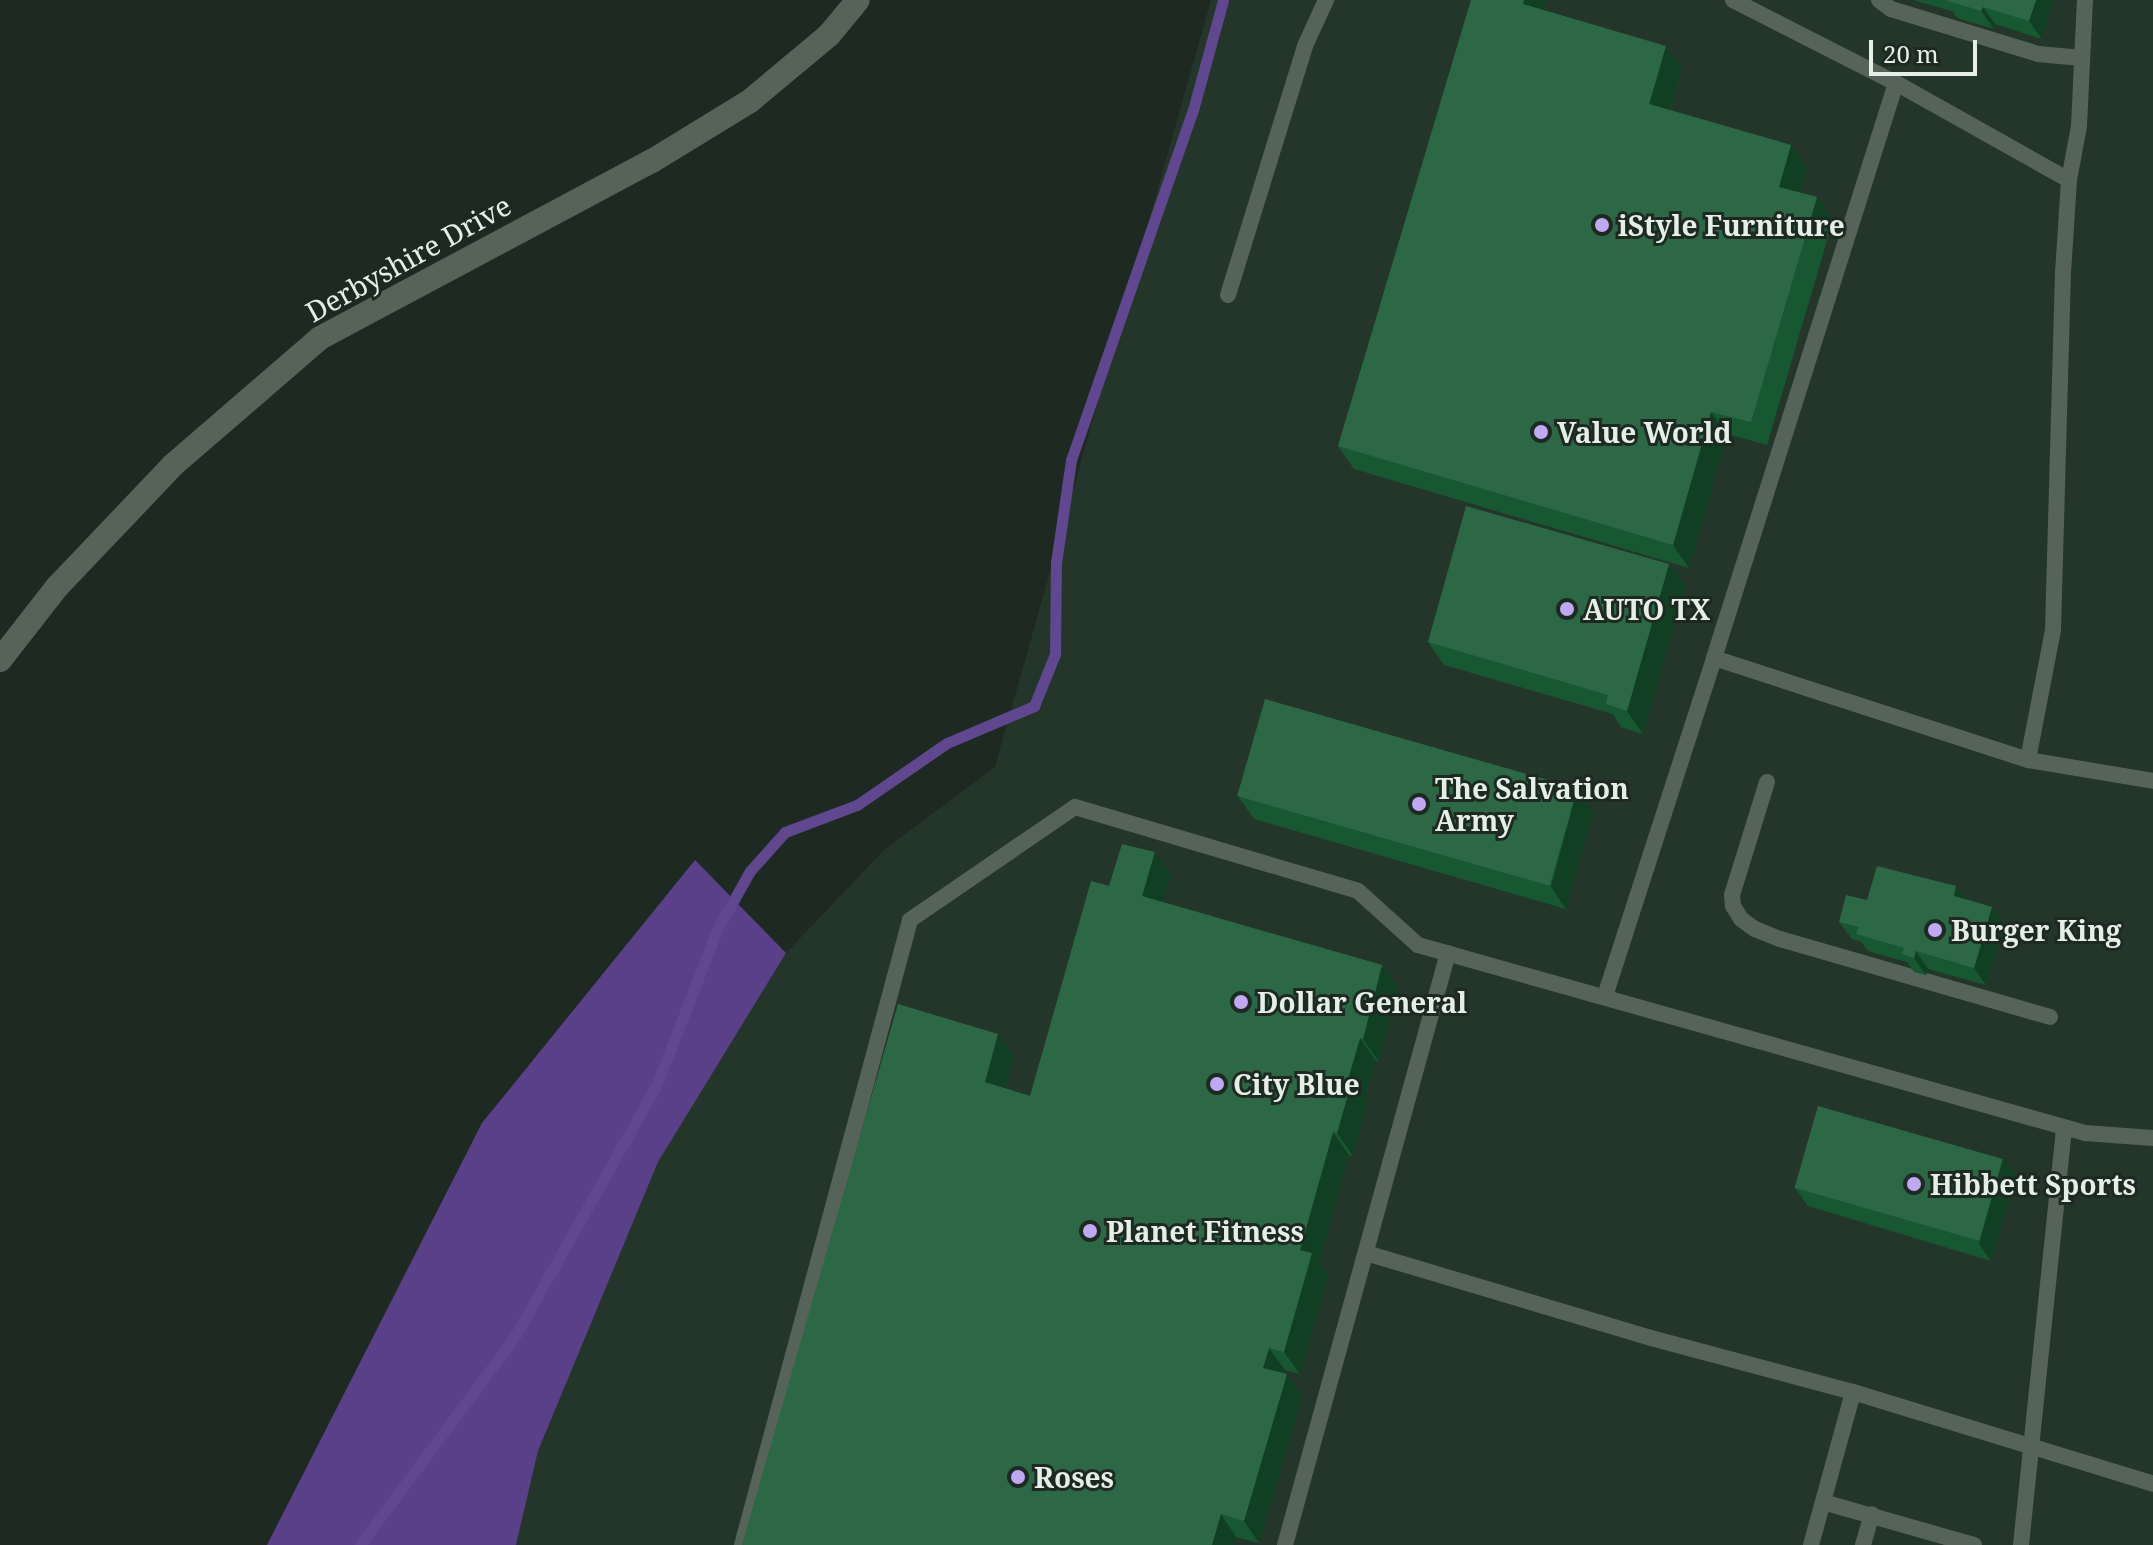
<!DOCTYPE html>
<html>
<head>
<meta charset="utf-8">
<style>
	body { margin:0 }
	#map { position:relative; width:2153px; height:1545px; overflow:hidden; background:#1e2a21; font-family:"Noto Serif",serif }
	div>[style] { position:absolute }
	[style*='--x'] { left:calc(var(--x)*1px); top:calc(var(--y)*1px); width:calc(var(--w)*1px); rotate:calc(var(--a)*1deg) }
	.built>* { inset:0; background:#243629 }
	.forest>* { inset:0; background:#5a4089 }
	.stream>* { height:11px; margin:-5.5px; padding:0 5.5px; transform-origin:5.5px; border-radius:5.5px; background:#604790 }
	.service>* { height:16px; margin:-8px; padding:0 8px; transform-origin:8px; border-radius:8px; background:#566359 }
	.minor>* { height:24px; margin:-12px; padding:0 12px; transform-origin:12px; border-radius:12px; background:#566359 }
	.wall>* { inset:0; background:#175833 }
	.shaded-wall>* { inset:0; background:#103f23; transform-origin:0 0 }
	.building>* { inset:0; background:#2d6846; transform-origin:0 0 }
	.dots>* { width:22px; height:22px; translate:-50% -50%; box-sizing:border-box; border:4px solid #1e2a21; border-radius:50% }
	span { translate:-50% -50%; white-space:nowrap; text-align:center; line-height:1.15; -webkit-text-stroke:6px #1e2a21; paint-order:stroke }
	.poi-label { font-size:28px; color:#e6eee8; font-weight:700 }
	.left { translate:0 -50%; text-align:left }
	.street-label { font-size:28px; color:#e6eee8 }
	.scale { position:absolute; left:1869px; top:40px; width:108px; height:36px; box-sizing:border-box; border:4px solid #e6eee8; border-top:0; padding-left:10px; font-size:24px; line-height:28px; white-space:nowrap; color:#e6eee8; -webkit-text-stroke:6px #1e2a21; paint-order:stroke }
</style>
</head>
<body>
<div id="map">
	<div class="built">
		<div style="clip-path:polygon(1211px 0,2153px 0,2153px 1545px,516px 1545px,538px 1451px,658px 1162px,786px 953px,884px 850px,995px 767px)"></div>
	</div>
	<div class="forest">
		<div style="clip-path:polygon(695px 860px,786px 953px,658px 1162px,538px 1451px,516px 1545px,267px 1545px,482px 1123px)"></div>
	</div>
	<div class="stream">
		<div style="--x:360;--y:1545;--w:258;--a:-53.4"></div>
		<div style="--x:514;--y:1338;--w:289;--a:-60.6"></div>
		<div style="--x:656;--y:1086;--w:170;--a:-68.6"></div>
		<div style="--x:718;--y:928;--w:65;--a:-60.7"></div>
		<div style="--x:750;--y:871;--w:52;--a:-48.1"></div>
		<div style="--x:785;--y:832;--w:77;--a:-20.6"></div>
		<div style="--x:857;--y:805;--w:109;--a:-34.6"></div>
		<div style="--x:947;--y:743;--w:95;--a:-23"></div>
		<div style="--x:1034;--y:706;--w:56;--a:-68"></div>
		<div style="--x:1055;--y:654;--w:91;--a:-89.4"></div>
		<div style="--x:1056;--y:563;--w:104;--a:-81.7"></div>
		<div style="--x:1071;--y:460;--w:371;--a:-70.8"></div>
		<div style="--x:1193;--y:110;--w:114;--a:-74.7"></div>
	</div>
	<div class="service">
		<div style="--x:1733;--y:0;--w:183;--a:27"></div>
		<div style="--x:1879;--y:0;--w:15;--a:37"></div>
		<div style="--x:1891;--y:9;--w:154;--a:17"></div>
		<div style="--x:2038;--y:54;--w:44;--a:5.2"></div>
		<div style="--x:2069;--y:180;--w:55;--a:-79.5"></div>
		<div style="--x:2079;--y:126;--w:126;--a:-87.3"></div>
		<div style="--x:1228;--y:295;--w:261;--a:-72.8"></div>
		<div style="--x:1305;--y:46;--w:51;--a:-65.5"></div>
		<div style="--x:1714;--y:658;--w:603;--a:-72.44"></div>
		<div style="--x:1896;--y:83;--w:198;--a:29.3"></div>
		<div style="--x:2069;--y:180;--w:92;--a:93.7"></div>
		<div style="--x:2063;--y:272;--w:358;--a:91.6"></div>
		<div style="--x:2053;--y:630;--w:132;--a:100.9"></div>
		<div style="--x:1767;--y:782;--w:118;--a:107.2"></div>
		<div style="--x:1732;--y:895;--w:11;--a:85"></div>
		<div style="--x:1733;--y:906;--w:15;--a:58"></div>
		<div style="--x:1741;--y:919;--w:17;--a:36"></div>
		<div style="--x:1755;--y:929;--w:27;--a:22"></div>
		<div style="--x:1780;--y:939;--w:281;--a:16.1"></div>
		<div style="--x:1605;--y:996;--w:355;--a:-72.1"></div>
		<div style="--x:1714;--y:658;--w:330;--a:18"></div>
		<div style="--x:2028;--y:760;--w:127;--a:9.5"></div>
		<div style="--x:1366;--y:1253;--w:297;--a:16.6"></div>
		<div style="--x:1651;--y:1338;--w:209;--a:15"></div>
		<div style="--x:1853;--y:1392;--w:314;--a:17"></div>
		<div style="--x:1823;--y:1502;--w:157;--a:15.9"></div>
		<div style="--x:742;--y:1545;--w:647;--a:-74.95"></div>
		<div style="--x:910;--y:920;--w:200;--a:-34.4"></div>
		<div style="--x:1075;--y:807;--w:295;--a:16.5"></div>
		<div style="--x:1358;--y:891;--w:81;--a:42"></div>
		<div style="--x:1418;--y:945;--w:693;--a:15.74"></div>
		<div style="--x:2085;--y:1133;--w:68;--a:4.2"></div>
		<div style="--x:1285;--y:1545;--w:614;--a:-74.61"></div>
		<div style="--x:1811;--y:1545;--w:159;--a:-74.6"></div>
		<div style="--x:1863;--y:1545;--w:32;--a:-74"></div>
		<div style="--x:2021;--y:1545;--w:420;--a:-84.1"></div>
	</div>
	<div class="minor">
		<div style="--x:0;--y:660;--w:93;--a:-52"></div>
		<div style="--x:57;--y:587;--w:168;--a:-46.4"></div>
		<div style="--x:173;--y:465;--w:194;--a:-40.8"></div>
		<div style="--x:320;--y:338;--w:376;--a:-28.1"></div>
		<div style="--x:652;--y:161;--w:115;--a:-31.5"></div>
		<div style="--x:750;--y:101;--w:103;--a:-39.9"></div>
		<div style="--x:829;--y:35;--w:45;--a:-50.4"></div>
	</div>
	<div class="wall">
		<div style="clip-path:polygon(1471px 0,1546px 0,1543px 10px,1682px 69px,1670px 110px,1791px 145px,1807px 168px,1800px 192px,1833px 220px,1767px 445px,1727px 434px,1689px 568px,1354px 469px,1338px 446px)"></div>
		<div style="clip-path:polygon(1915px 0,2053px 0,2042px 39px,1995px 24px,1994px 29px,1957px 18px,1952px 11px,1916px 1px)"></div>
		<div style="clip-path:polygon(1669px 564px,1685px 586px,1643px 734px,1621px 727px,1613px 714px,1444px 665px,1428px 642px)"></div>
		<div style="clip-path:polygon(1238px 796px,1593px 813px,1566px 909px,1254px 819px)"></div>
		<div style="clip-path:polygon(1171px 874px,1162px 902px,1382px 965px,1398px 987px,1379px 1062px,1376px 1061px,1365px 1096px,1368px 1100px,1353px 1156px,1349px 1155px,1319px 1263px,1328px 1276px,1300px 1374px,1285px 1370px,1284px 1373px,1302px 1396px,1259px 1543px,1236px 1537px,742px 1545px,1014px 1056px,1005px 1088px,1030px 1096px,1109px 886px)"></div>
		<div style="clip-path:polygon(1966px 899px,1992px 907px,2004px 924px,1986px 985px,1928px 969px,1926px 975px,1914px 972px,1907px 962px,1868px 951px,1861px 942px,1852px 939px,1839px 922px,1867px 900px)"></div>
		<div style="clip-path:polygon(2003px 1159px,2016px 1176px,1991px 1261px,1808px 1206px,1795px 1188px)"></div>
	</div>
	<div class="shaded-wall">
		<div style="clip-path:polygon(1524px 0,1546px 0,1539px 27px,1523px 4px)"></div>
		<div style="clip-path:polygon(2036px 0,2053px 0,2042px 39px,2029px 21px)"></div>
		<div style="clip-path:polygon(1983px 7px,1995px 24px,1994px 29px,1981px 11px)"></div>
		<div style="clip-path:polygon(1666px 46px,1682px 69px,1665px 126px,1649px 104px)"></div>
		<div style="clip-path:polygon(1791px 145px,1807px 168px,1795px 209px,1779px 187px)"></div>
		<div style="left:1817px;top:197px;width:28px;height:234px;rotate:55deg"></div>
		<div style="clip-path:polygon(1711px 412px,1727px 434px,1689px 568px,1673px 545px)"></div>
		<div style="clip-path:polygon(1669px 564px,1685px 586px,1643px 734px,1627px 711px)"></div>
		<div style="clip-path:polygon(1577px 790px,1593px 813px,1566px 909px,1551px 887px)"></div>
		<div style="clip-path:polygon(1155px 852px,1171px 874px,1157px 919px,1142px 896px)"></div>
		<div style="clip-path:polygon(1956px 886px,1969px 903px,1954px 896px)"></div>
		<div style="clip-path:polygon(1992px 907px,2004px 924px,1986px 985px,1974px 968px)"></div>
		<div style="clip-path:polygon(1916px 951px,1928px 969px,1926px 975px,1914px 958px)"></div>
		<div style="clip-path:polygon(1382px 965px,1398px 987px,1379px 1062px,1363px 1039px)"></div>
		<div style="clip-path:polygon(998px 1034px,1014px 1056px,1001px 1104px,985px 1082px)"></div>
		<div style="clip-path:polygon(1360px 1038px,1376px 1061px,1365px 1096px,1368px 1100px,1353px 1156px,1337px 1133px,1349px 1076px)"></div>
		<div style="clip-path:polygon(1333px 1132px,1349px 1155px,1319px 1263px,1328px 1276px,1300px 1374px,1284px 1352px,1300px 1250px)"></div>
		<div style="clip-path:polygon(2003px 1159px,2016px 1176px,1991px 1261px,1979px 1244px)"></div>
		<div style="clip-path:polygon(1269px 1348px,1285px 1370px,1279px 1391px,1263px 1368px)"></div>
		<div style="clip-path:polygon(1287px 1374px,1302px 1396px,1259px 1543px,1244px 1521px)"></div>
		<div style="clip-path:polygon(1221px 1514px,1236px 1537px,1234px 1545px,1212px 1545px)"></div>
	</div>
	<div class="building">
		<div style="clip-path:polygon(1471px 0,1524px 0,1523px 4px,1666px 46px,1649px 104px,1791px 145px,1779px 187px,1817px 197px,1751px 422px,1711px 412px,1673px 545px,1338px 446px)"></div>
		<div style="clip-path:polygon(1945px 0,2036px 0,2029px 21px,1983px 7px,1981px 11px)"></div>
		<div style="clip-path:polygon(1466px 506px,1669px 564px,1627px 711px,1606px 704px,1608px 695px,1428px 642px)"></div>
		<div style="left:1265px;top:699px;width:325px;height:101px;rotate:16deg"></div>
		<div style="clip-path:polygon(1122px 844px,1155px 852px,1142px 896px,1382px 965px,1363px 1039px,1360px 1038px,1349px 1076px,1353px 1078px,1337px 1133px,1333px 1132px,1300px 1250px,1312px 1253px,1284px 1352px,1269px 1348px,1263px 1368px,1287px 1374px,1244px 1521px,1221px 1514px,1212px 1545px,742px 1545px,898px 1004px,998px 1034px,985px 1082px,1030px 1096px,1091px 881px,1109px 886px)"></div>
		<div style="clip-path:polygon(1877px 866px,1956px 886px,1954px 896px,1992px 907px,1974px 968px,1916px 951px,1914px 958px,1902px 954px,1904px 948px,1856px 934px,1859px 927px,1839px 922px,1846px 895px,1867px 900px)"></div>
		<div style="left:1818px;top:1106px;width:192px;height:85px;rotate:16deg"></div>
	</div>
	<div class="dots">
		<div style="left:1602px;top:225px;background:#bfa9f4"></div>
		<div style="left:1541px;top:432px;background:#bfa9f4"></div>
		<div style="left:1567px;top:609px;background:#bfa9f4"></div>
		<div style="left:1419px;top:804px;background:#bfa9f4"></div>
		<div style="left:1935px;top:930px;background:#bfa9f4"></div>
		<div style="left:1241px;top:1002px;background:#bfa9f4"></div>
		<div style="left:1217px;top:1084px;background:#bfa9f4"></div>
		<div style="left:1914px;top:1184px;background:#bfa9f4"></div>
		<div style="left:1090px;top:1231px;background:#bfa9f4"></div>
		<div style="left:1018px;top:1477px;background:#bfa9f4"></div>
	</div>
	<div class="poi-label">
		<span class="left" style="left:1618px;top:225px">iStyle Furniture</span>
		<span class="left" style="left:1557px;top:432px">Value World</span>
		<span class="left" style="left:1583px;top:609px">AUTO TX</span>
		<span class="left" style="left:1435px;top:804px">The Salvation<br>Army</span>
		<span class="left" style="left:1951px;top:930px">Burger King</span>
		<span class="left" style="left:1257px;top:1002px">Dollar General</span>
		<span class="left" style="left:1233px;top:1084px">City Blue</span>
		<span class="left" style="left:1930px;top:1184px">Hibbett Sports</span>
		<span class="left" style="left:1106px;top:1231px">Planet Fitness</span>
		<span class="left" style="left:1034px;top:1477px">Roses</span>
	</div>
	<div class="street-label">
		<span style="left:408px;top:258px;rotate:-29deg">Derbyshire Drive</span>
	</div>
	<div class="scale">20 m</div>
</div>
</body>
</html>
